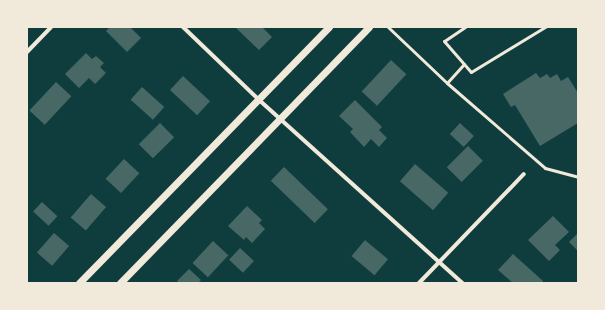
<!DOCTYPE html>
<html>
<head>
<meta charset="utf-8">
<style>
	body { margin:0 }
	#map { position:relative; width:605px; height:310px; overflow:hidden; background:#0f3d3e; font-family:"Public Sans",sans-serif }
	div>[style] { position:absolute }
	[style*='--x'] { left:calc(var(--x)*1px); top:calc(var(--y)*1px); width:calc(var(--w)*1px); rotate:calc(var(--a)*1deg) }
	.building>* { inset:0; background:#486865; transform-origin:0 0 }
	.service>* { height:3px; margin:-1.5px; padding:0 1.5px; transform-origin:1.5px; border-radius:1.5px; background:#f1e9da }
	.minor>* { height:4px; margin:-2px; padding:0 2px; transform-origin:2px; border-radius:2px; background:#f1e9da }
	.tertiary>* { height:7px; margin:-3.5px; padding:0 3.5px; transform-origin:3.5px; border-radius:3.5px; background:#f1e9da }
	span { translate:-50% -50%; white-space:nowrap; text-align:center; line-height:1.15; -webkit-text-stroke:4px #f1e9da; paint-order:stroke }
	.frame { position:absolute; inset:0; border:28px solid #f1e9da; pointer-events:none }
</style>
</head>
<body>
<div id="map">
	<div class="building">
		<div style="clip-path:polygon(110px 27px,130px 27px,141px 38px,127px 52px,106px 31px)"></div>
		<div style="clip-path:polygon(235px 27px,262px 27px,272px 37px,259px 50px)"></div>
		<div style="clip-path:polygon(86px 53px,92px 59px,96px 56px,104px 63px,100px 67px,106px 73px,95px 84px,89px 78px,79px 88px,65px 74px)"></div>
		<div style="left:391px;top:60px;width:21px;height:43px;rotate:43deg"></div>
		<div style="clip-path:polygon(536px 73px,540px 78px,547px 74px,550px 78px,557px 74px,561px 81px,568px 77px,578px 93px,578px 123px,540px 146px,515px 105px,511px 107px,503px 94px)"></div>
		<div style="left:183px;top:76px;width:37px;height:19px;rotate:43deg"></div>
		<div style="left:56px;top:82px;width:21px;height:39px;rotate:43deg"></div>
		<div style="left:142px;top:87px;width:30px;height:17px;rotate:42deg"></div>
		<div style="clip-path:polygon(355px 100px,382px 127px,379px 130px,387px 138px,379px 147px,371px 139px,364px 147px,350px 132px,353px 129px,339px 116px)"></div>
		<div style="left:160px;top:123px;width:20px;height:30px;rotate:45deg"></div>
		<div style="left:460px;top:123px;width:19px;height:15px;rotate:43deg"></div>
		<div style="left:468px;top:146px;width:21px;height:30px;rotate:45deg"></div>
		<div style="left:124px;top:159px;width:21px;height:27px;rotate:43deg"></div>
		<div style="left:415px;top:164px;width:44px;height:23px;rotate:41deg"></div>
		<div style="left:284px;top:167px;width:61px;height:19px;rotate:44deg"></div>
		<div style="left:91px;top:194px;width:20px;height:31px;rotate:41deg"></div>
		<div style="left:42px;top:202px;width:21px;height:13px;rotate:43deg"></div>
		<div style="clip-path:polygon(247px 206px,262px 220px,259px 223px,265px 229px,252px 243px,246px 237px,244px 240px,228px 226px)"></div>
		<div style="clip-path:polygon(553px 216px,569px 232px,555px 245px,560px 250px,549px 261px,528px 240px)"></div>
		<div style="left:54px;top:233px;width:20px;height:26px;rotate:41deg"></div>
		<div style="clip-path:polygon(578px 233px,578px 251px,569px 242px)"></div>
		<div style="left:365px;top:240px;width:30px;height:21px;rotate:40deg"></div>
		<div style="left:213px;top:241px;width:21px;height:30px;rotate:43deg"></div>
		<div style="left:240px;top:248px;width:19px;height:16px;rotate:43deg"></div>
		<div style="clip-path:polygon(513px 254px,543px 281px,542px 283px,513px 283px,498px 270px)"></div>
		<div style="clip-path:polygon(189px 269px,201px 280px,198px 283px,180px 283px,177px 281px)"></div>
	</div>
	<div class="service">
		<div style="--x:388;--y:27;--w:81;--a:43.5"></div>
		<div style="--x:465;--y:27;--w:25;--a:146"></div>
		<div style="--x:444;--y:41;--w:41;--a:48.9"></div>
		<div style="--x:471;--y:72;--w:87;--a:-31.3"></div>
		<div style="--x:464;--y:64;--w:25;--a:132"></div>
		<div style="--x:447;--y:83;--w:130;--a:40.9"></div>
		<div style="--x:545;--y:168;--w:34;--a:15"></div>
	</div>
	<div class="minor">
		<div style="--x:183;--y:27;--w:104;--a:43.8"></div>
		<div style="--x:258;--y:99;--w:275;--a:42"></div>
		<div style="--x:27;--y:52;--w:35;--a:-46"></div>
		<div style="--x:419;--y:283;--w:151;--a:-46.1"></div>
	</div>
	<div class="tertiary">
		<div style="--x:79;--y:283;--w:358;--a:-45.7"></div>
		<div style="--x:120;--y:283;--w:357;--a:-45.8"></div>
	</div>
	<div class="frame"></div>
</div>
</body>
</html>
